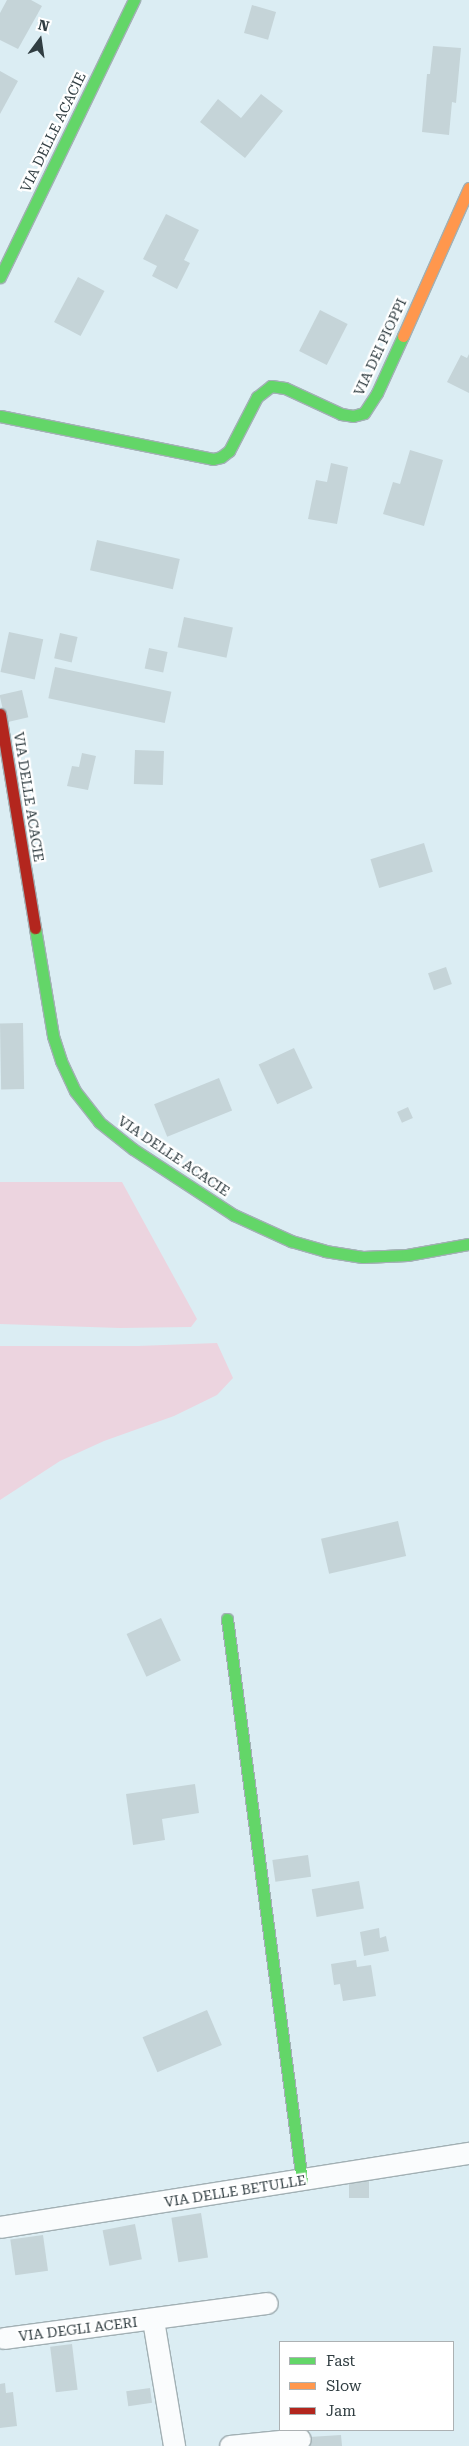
<!DOCTYPE html>
<html>
<head>
<meta charset="utf-8">
<style>
	body { margin:0 }
	#map { position:relative; width:469px; height:2446px; overflow:hidden; background:#dbedf3; font-family:"Roboto Serif",serif }
	div>[style] { position:absolute }
	[style*='--x'] { left:calc(var(--x)*1px); top:calc(var(--y)*1px); width:calc(var(--w)*1px); rotate:calc(var(--a)*1deg) }
	.green>* { inset:0; background:#ecd4df }
	.building>* { inset:0; background:#c5d4d8; transform-origin:0 0 }
	.roads { filter:drop-shadow(1px 0 #a2b0b4) drop-shadow(-1px 0 #a2b0b4) drop-shadow(0 1px #a2b0b4) drop-shadow(0 -1px #a2b0b4) }
	.street>* { height:21px; margin:-10.5px; padding:0 10.5px; transform-origin:10.5px; border-radius:10.5px; background:#fafcfd }
	.fast>* { height:11px; margin:-5.5px; padding:0 5.5px; transform-origin:5.5px; border-radius:5.5px; background:#63d668 }
	.slow>* { height:11px; margin:-5.5px; padding:0 5.5px; transform-origin:5.5px; border-radius:5.5px; background:#ff974d }
	.jam>* { height:11px; margin:-5.5px; padding:0 5.5px; transform-origin:5.5px; border-radius:5.5px; background:#b3261e }
	span { translate:-50% -50%; white-space:nowrap; text-align:center; line-height:1.15; -webkit-text-stroke:4.5px #fff; paint-order:stroke }
	.street-label { font-size:14px; color:#303d41 }
	.legend { position:absolute; left:279px; top:2341px; width:175px; height:90px; box-sizing:border-box; background:#fff; border:1px solid #acb1b3; margin:0; padding:6px 9px; list-style:none; font-size:15px; color:#303d41 }
	.legend li { display:flex; align-items:center; gap:10px; height:25px }
	.legend b { width:25px; border:1px solid #acb1b3 }
	.north { position:absolute; left:15px; top:15px; width:50px; height:50px; -webkit-text-stroke:4px #fff; paint-order:stroke; rotate:14deg; font-size:14px; font-weight:700; line-height:20px; text-align:center; color:#303d41 }
	.north::after { content:''; display:block; margin:auto; width:18px; height:22px; background:#303d41; clip-path:polygon(50% 0,100% 100%,50% 72%,0 100%) }
</style>
</head>
<body>
<div id="map">
	<div class="green">
		<div style="clip-path:polygon(0 1182px,122px 1182px,197px 1319px,191px 1327px,120px 1328px,0 1324px)"></div>
		<div style="clip-path:polygon(217px 1343px,233px 1378px,217px 1395px,174px 1416px,104px 1441px,60px 1461px,0 1500px,0 1346px,138px 1346px)"></div>
	</div>
	<div class="building">
		<div style="clip-path:polygon(7px 0,31px 0,42px 6px,18px 49px,0 40px,0 13px)"></div>
		<div style="left:252px;top:5px;width:25px;height:29px;rotate:16deg"></div>
		<div style="clip-path:polygon(433px 46px,461px 48px,456px 103px,452px 102px,449px 135px,422px 132px,427px 74px,430px 74px)"></div>
		<div style="clip-path:polygon(0 71px,18px 81px,0 114px)"></div>
		<div style="clip-path:polygon(261px 94px,283px 111px,245px 158px,200px 122px,218px 99px,241px 118px)"></div>
		<div style="clip-path:polygon(166px 214px,199px 230px,184px 260px,190px 263px,177px 289px,152px 276px,157px 266px,143px 259px)"></div>
		<div style="left:78px;top:277px;width:30px;height:51px;rotate:28deg"></div>
		<div style="left:320px;top:310px;width:31px;height:46px;rotate:27deg"></div>
		<div style="clip-path:polygon(469px 354px,469px 393px,447px 382px,461px 355px,467px 358px)"></div>
		<div style="clip-path:polygon(410px 450px,443px 460px,424px 526px,383px 514px,393px 482px,400px 484px)"></div>
		<div style="clip-path:polygon(331px 463px,348px 467px,337px 524px,308px 519px,316px 480px,327px 482px)"></div>
		<div style="left:97px;top:540px;width:85px;height:31px;rotate:13deg"></div>
		<div style="left:184px;top:617px;width:50px;height:31px;rotate:12deg"></div>
		<div style="left:9px;top:632px;width:35px;height:41px;rotate:12deg"></div>
		<div style="left:60px;top:633px;width:18px;height:26px;rotate:13deg"></div>
		<div style="left:149px;top:648px;width:19px;height:21px;rotate:12deg"></div>
		<div style="left:55px;top:667px;width:119px;height:32px;rotate:12deg"></div>
		<div style="left:22px;top:690px;width:28px;height:23px;rotate:77deg"></div>
		<div style="left:135px;top:750px;width:29px;height:34px;rotate:2deg"></div>
		<div style="clip-path:polygon(82px 753px,96px 756px,88px 790px,67px 786px,72px 766px,79px 767px)"></div>
		<div style="left:424px;top:843px;width:30px;height:56px;rotate:73deg"></div>
		<div style="left:446px;top:967px;width:18px;height:19px;rotate:71deg"></div>
		<div style="left:23px;top:1023px;width:66px;height:23px;rotate:89deg"></div>
		<div style="left:294px;top:1048px;width:44px;height:39px;rotate:65deg"></div>
		<div style="left:219px;top:1078px;width:35px;height:70px;rotate:68deg"></div>
		<div style="left:408px;top:1107px;width:12px;height:12px;rotate:66deg"></div>
		<div style="left:398px;top:1521px;width:36px;height:79px;rotate:77deg"></div>
		<div style="left:161px;top:1618px;width:47px;height:38px;rotate:65deg"></div>
		<div style="clip-path:polygon(195px 1784px,199px 1813px,162px 1819px,165px 1840px,133px 1845px,126px 1794px)"></div>
		<div style="left:308px;top:1855px;width:22px;height:36px;rotate:82deg"></div>
		<div style="left:359px;top:1881px;width:28px;height:48px;rotate:80deg"></div>
		<div style="clip-path:polygon(379px 1928px,380px 1938px,386px 1936px,389px 1951px,364px 1956px,360px 1932px)"></div>
		<div style="clip-path:polygon(356px 1960px,357px 1967px,371px 1965px,376px 1996px,343px 2001px,340px 1984px,334px 1985px,331px 1964px)"></div>
		<div style="left:207px;top:2010px;width:38px;height:70px;rotate:67deg"></div>
		<div style="left:349px;top:2177px;width:20px;height:21px"></div>
		<div style="left:201px;top:2213px;width:45px;height:30px;rotate:81deg"></div>
		<div style="left:135px;top:2224px;width:36px;height:33px;rotate:79deg"></div>
		<div style="left:43px;top:2235px;width:36px;height:33px;rotate:82deg"></div>
		<div style="left:72px;top:2344px;width:46px;height:22px;rotate:83deg"></div>
		<div style="clip-path:polygon(5px 2383px,6px 2393px,13px 2392px,17px 2426px,0 2428px,0 2384px)"></div>
		<div style="left:150px;top:2388px;width:15px;height:24px;rotate:82deg"></div>
		<div style="clip-path:polygon(341px 2435px,342px 2446px,310px 2446px,309px 2437px)"></div>
	</div>
	<div class="roads">
		<div class="street">
			<div style="--x:0;--y:2227;--w:475;--a:-9"></div>
			<div style="--x:153;--y:2320;--w:128;--a:80.5"></div>
			<div style="--x:4;--y:2338;--w:265;--a:-7.6"></div>
			<div style="--x:230;--y:2446;--w:70;--a:-5.7"></div>
		</div>
		<div class="fast">
			<div style="--x:0;--y:277;--w:308;--a:-64.2"></div>
			<div style="--x:0;--y:416;--w:217;--a:11.4"></div>
			<div style="--x:213;--y:459;--w:8;--a:-14"></div>
			<div style="--x:221;--y:457;--w:10;--a:-37"></div>
			<div style="--x:229;--y:451;--w:61;--a:-62.6"></div>
			<div style="--x:257;--y:397;--w:18;--a:-38"></div>
			<div style="--x:271;--y:386;--w:14;--a:8"></div>
			<div style="--x:285;--y:388;--w:62;--a:24.9"></div>
			<div style="--x:341;--y:414;--w:12;--a:9"></div>
			<div style="--x:353;--y:416;--w:11;--a:-15"></div>
			<div style="--x:364;--y:413;--w:24;--a:-57"></div>
			<div style="--x:377;--y:393;--w:63;--a:-65.5"></div>
			<div style="--x:35;--y:928;--w:109;--a:80.5"></div>
			<div style="--x:53;--y:1036;--w:26;--a:72"></div>
			<div style="--x:61;--y:1061;--w:33;--a:65"></div>
			<div style="--x:75;--y:1091;--w:39;--a:52"></div>
			<div style="--x:99;--y:1122;--w:43;--a:38.5"></div>
			<div style="--x:133;--y:1149;--w:121;--a:33.2"></div>
			<div style="--x:234;--y:1215;--w:63;--a:24.5"></div>
			<div style="--x:291;--y:1241;--w:35;--a:16"></div>
			<div style="--x:325;--y:1251;--w:38;--a:9"></div>
			<div style="--x:363;--y:1257;--w:44;--a:-2.6"></div>
			<div style="--x:407;--y:1255;--w:63;--a:-10.1"></div>
			<div style="--x:227;--y:1619;--w:567;--a:82.4"></div>
		</div>
		<div class="slow">
			<div style="--x:403;--y:336;--w:162;--a:-66"></div>
		</div>
		<div class="jam">
			<div style="--x:0;--y:714;--w:217;--a:80.7"></div>
		</div>
	</div>
	<div class="street-label">
		<span style="left:53px;top:132px;rotate:-64deg">VIA DELLE ACACIE</span>
		<span style="left:380px;top:347px;rotate:-65deg">VIA DEI PIOPPI</span>
		<span style="left:29px;top:797px;rotate:81deg">VIA DELLE ACACIE</span>
		<span style="left:174px;top:1156px;rotate:34deg">VIA DELLE ACACIE</span>
		<span style="left:235px;top:2191px;rotate:-9deg">VIA DELLE BETULLE</span>
		<span style="left:78px;top:2329px;rotate:-7deg">VIA DEGLI ACERI</span>
	</div>
	<ul class="legend">
	<li><b style="height:6px;background:#63d668"></b>Fast</li>
	<li><b style="height:6px;background:#ff974d"></b>Slow</li>
	<li><b style="height:6px;background:#b3261e"></b>Jam</li>
	</ul>
	<div class="north">N</div>
</div>
</body>
</html>
